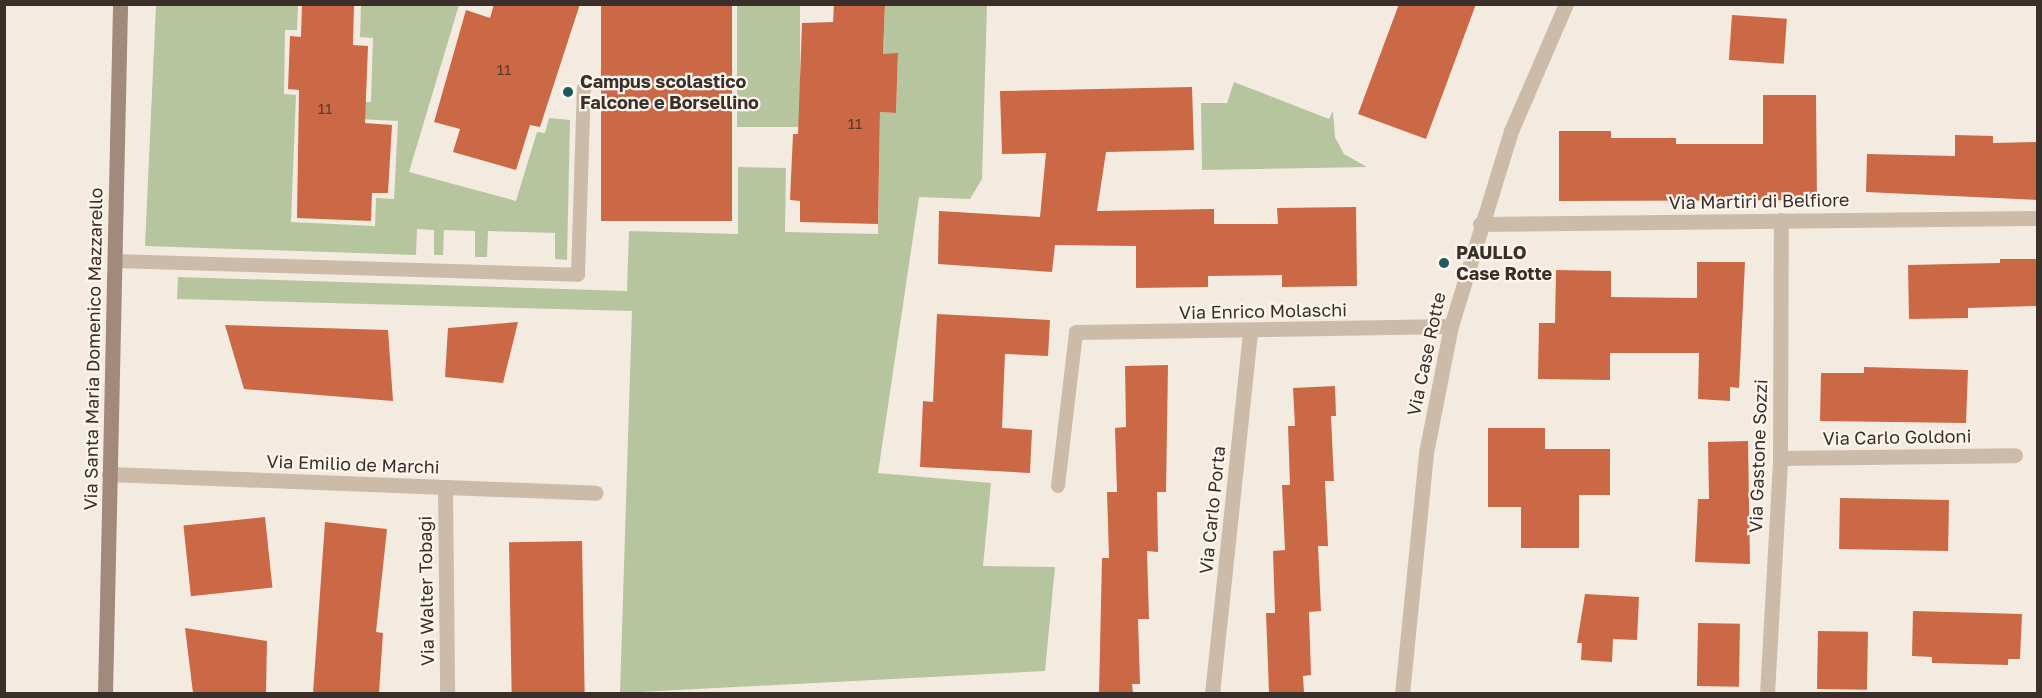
<!DOCTYPE html>
<html>
<head>
<meta charset="utf-8">
<style>
	body { margin:0 }
	#map { position:relative; width:2042px; height:698px; overflow:hidden; background:#f4ebe0; font-family:"Golos Text",sans-serif }
	div>[style] { position:absolute }
	[style*='--x'] { left:calc(var(--x)*1px); top:calc(var(--y)*1px); width:calc(var(--w)*1px); rotate:calc(var(--a)*1deg) }
	.green>* { inset:0; background:#b7c59e; transform-origin:0 0 }
	.building>* { inset:0; background:#cb6846; transform-origin:0 0 }
	.lane>* { height:14px; margin:-7px; padding:0 7px; transform-origin:7px; border-radius:7px; background:#cdbbaa }
	.street>* { height:15px; margin:-7.5px; padding:0 7.5px; transform-origin:7.5px; border-radius:7.5px; background:#cdbbaa }
	.secondary>* { height:15px; margin:-7.5px; padding:0 7.5px; transform-origin:7.5px; border-radius:7.5px; background:#a18a7b }
	.dots>* { width:16px; height:16px; translate:-50% -50%; box-sizing:border-box; border:3px solid #fbf5ed; border-radius:50% }
	span { translate:-50% -50%; white-space:nowrap; text-align:center; line-height:1.15; -webkit-text-stroke:4.5px #fbf5ed; paint-order:stroke }
	.number-label { font-size:15px; color:#5f3d31 }
	.number-label span { -webkit-text-stroke-width:0 }
	.poi-label { font-size:18px; color:#3b2f2a; font-weight:700 }
	.left { translate:0 -50%; text-align:left }
	.street-label { font-size:18px; color:#3b2f2a }
	.frame { position:absolute; inset:0; border:6px solid #3b2f2a; pointer-events:none }
</style>
</head>
<body>
<div id="map">
	<div class="green">
		<div style="clip-path:polygon(156px 5px,298px 5px,297px 30px,285px 30px,284px 94px,296px 95px,291px 222px,375px 226px,376px 198px,394px 199px,398px 121px,358px 119px,358px 102px,371px 102px,373px 38px,360px 37px,361px 5px,459px 5px,409px 172px,516px 201px,537px 132px,545px 133px,549px 118px,570px 120px,567px 260px,555px 259px,555px 233px,488px 231px,487px 257px,475px 257px,475px 231px,444px 230px,443px 255px,434px 255px,434px 230px,417px 229px,416px 255px,145px 246px)"></div>
		<div style="left:737px;top:5px;width:63px;height:122px"></div>
		<div style="clip-path:polygon(885px 5px,987px 5px,982px 179px,970px 199px,919px 197px,878px 473px,991px 483px,983px 566px,1055px 567px,1045px 671px,620px 693px,632px 311px,177px 299px,178px 277px,627px 291px,629px 231px,738px 234px,738px 167px,786px 168px,785px 232px,878px 234px,880px 112px,896px 113px,898px 54px,883px 54px)"></div>
		<div style="clip-path:polygon(1234px 82px,1329px 119px,1333px 111px,1335px 137px,1344px 154px,1367px 167px,1202px 170px,1201px 103px,1227px 103px)"></div>
	</div>
	<div class="building">
		<div style="clip-path:polygon(302px 4px,354px 4px,353px 45px,368px 46px,365px 123px,392px 125px,388px 193px,372px 193px,371px 221px,297px 218px,299px 90px,288px 89px,290px 36px,301px 37px)"></div>
		<div style="clip-path:polygon(494px 4px,580px 4px,540px 127px,530px 125px,516px 170px,453px 152px,460px 129px,434px 122px,466px 10px,490px 18px)"></div>
		<div style="left:601px;top:4px;width:131px;height:217px"></div>
		<div style="clip-path:polygon(834px 4px,885px 4px,883px 54px,898px 53px,896px 113px,880px 112px,878px 224px,800px 222px,800px 201px,790px 200px,793px 134px,798px 134px,802px 23px,833px 22px)"></div>
		<div style="clip-path:polygon(1399px 4px,1476px 4px,1426px 139px,1358px 114px)"></div>
		<div style="left:1732px;top:15px;width:55px;height:45px;rotate:4deg"></div>
		<div style="clip-path:polygon(1192px 87px,1194px 150px,1106px 152px,1097px 211px,1214px 209px,1214px 224px,1278px 224px,1277px 208px,1356px 207px,1357px 286px,1282px 287px,1282px 275px,1208px 276px,1208px 287px,1136px 288px,1136px 246px,1055px 245px,1052px 272px,938px 264px,939px 211px,1040px 217px,1046px 153px,1002px 154px,1000px 91px)"></div>
		<div style="clip-path:polygon(1763px 95px,1816px 95px,1817px 200px,1559px 201px,1559px 131px,1611px 131px,1611px 138px,1676px 138px,1676px 144px,1763px 144px)"></div>
		<div style="clip-path:polygon(1955px 135px,1993px 136px,1993px 143px,2037px 142px,2037px 200px,1866px 192px,1867px 154px,1955px 156px)"></div>
		<div style="clip-path:polygon(2000px 259px,2037px 259px,2037px 306px,1968px 308px,1968px 318px,1909px 319px,1908px 265px,2000px 263px)"></div>
		<div style="clip-path:polygon(1697px 262px,1745px 262px,1739px 388px,1730px 387px,1730px 401px,1698px 399px,1699px 353px,1610px 353px,1610px 380px,1538px 379px,1539px 323px,1555px 323px,1556px 270px,1611px 271px,1611px 297px,1697px 298px)"></div>
		<div style="clip-path:polygon(937px 314px,1050px 320px,1048px 356px,1005px 354px,1002px 428px,1032px 430px,1030px 473px,920px 467px,923px 401px,933px 402px)"></div>
		<div style="clip-path:polygon(518px 322px,503px 383px,445px 377px,448px 328px)"></div>
		<div style="clip-path:polygon(225px 325px,388px 330px,393px 401px,244px 389px)"></div>
		<div style="clip-path:polygon(1168px 365px,1166px 492px,1157px 492px,1158px 552px,1147px 551px,1149px 619px,1138px 619px,1140px 684px,1132px 684px,1133px 693px,1099px 693px,1102px 558px,1109px 558px,1107px 492px,1117px 492px,1115px 428px,1126px 427px,1125px 366px)"></div>
		<div style="clip-path:polygon(1864px 367px,1968px 370px,1966px 423px,1820px 421px,1821px 373px,1864px 373px)"></div>
		<div style="clip-path:polygon(1335px 386px,1336px 416px,1331px 416px,1334px 481px,1325px 481px,1328px 546px,1318px 546px,1321px 611px,1309px 612px,1311px 675px,1303px 676px,1304px 693px,1269px 693px,1266px 613px,1275px 613px,1273px 551px,1285px 550px,1282px 485px,1290px 485px,1288px 426px,1295px 426px,1293px 388px)"></div>
		<div style="clip-path:polygon(1488px 428px,1545px 428px,1545px 449px,1610px 449px,1610px 495px,1579px 495px,1579px 548px,1521px 548px,1521px 507px,1488px 507px)"></div>
		<div style="clip-path:polygon(1748px 441px,1750px 564px,1695px 562px,1698px 499px,1709px 499px,1708px 442px)"></div>
		<div style="left:1840px;top:498px;width:109px;height:51px;rotate:1deg"></div>
		<div style="left:265px;top:517px;width:71px;height:82px;rotate:84deg"></div>
		<div style="clip-path:polygon(325px 522px,387px 529px,376px 632px,383px 633px,379px 693px,313px 693px)"></div>
		<div style="left:582px;top:541px;width:152px;height:73px;rotate:89deg"></div>
		<div style="clip-path:polygon(1585px 594px,1639px 597px,1637px 640px,1613px 639px,1612px 662px,1581px 660px,1582px 643px,1577px 643px)"></div>
		<div style="clip-path:polygon(1913px 611px,2022px 614px,2020px 659px,2008px 659px,2008px 665px,1932px 663px,1932px 657px,1912px 656px)"></div>
		<div style="left:1698px;top:623px;width:42px;height:63px;rotate:1deg"></div>
		<div style="clip-path:polygon(185px 628px,267px 641px,266px 693px,193px 693px)"></div>
		<div style="left:1818px;top:631px;width:50px;height:58px;rotate:1deg"></div>
	</div>
	<div class="lane">
		<div style="--x:115;--y:261;--w:463;--a:1.7"></div>
		<div style="--x:578;--y:275;--w:187;--a:-88.2"></div>
		<div style="--x:1058;--y:486;--w:155;--a:-83.3"></div>
	</div>
	<div class="street">
		<div style="--x:1480;--y:224;--w:558;--a:-0.62"></div>
		<div style="--x:1076;--y:332;--w:375;--a:-0.9"></div>
		<div style="--x:1780;--y:458;--w:235;--a:-0.7"></div>
		<div style="--x:109;--y:474;--w:487;--a:2.2"></div>
		<div style="--x:445;--y:487;--w:207;--a:89.4"></div>
		<div style="--x:1212;--y:694;--w:365;--a:-84"></div>
		<div style="--x:1402;--y:694;--w:242;--a:-84.3"></div>
		<div style="--x:1426;--y:453;--w:129;--a:-78.9"></div>
		<div style="--x:1451;--y:326;--w:204;--a:-72.9"></div>
		<div style="--x:1511;--y:131;--w:138;--a:-66.6"></div>
		<div style="--x:1767;--y:694;--w:236;--a:-86.8"></div>
		<div style="--x:1780;--y:458;--w:238;--a:-89.8"></div>
	</div>
	<div class="secondary">
		<div style="--x:105;--y:694;--w:690;--a:-88.75"></div>
	</div>
	<div class="dots">
		<div style="left:568px;top:92px;background:#1d5a5f"></div>
		<div style="left:1444px;top:263px;background:#1d5a5f"></div>
	</div>
	<div class="number-label">
		<span style="left:504px;top:70px">11</span>
		<span style="left:325px;top:109px">11</span>
		<span style="left:855px;top:124px">11</span>
	</div>
	<div class="poi-label">
		<span class="left" style="left:580px;top:92px">Campus scolastico<br>Falcone e Borsellino</span>
		<span class="left" style="left:1456px;top:263px">PAULLO<br>Case Rotte</span>
	</div>
	<div class="street-label">
		<span style="left:1759px;top:201px;rotate:-1deg">Via Martiri di Belfiore</span>
		<span style="left:1263px;top:311px;rotate:-1deg">Via Enrico Molaschi</span>
		<span style="left:93px;top:349px;rotate:-89deg">Via Santa Maria Domenico Mazzarello</span>
		<span style="left:1426px;top:354px;rotate:-78deg">Via Case Rotte</span>
		<span style="left:1897px;top:437px;rotate:-1deg">Via Carlo Goldoni</span>
		<span style="left:1758px;top:456px;rotate:-88deg">Via Gastone Sozzi</span>
		<span style="left:353px;top:464px;rotate:2deg">Via Emilio de Marchi</span>
		<span style="left:1212px;top:510px;rotate:-84deg">Via Carlo Porta</span>
		<span style="left:426px;top:591px;rotate:-91deg">Via Walter Tobagi</span>
	</div>
	<div class="frame"></div>
</div>
</body>
</html>
